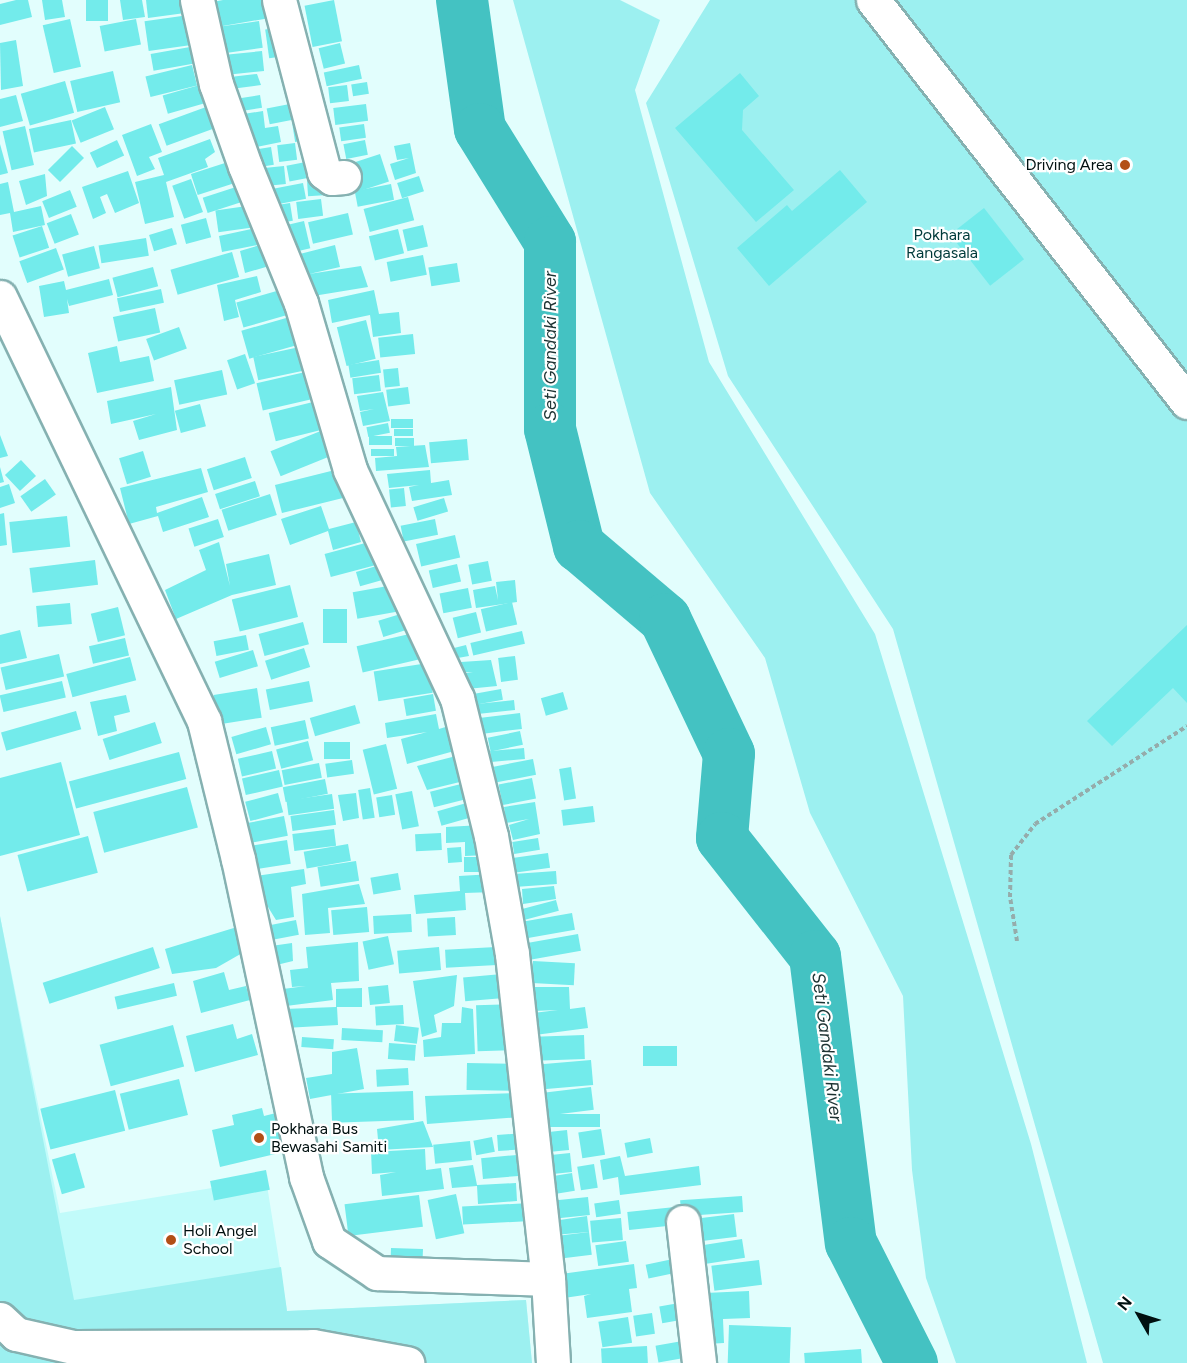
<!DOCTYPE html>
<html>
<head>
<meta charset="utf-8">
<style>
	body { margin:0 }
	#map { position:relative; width:1187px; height:1363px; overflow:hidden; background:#e2fefd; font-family:Figtree,sans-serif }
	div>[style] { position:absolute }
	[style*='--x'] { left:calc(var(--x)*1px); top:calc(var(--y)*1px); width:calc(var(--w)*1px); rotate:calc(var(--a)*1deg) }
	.built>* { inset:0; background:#c1fbfa }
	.green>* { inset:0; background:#9cf0f0 }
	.river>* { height:52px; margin:-26px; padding:0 26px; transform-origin:26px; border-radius:26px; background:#44c2c2 }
	.building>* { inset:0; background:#73ebeb; transform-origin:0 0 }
	.path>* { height:4px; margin-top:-2px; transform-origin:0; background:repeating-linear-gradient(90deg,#95acab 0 4.5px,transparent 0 7.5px) }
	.roads { filter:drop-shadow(2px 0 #85b1b1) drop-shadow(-2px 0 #85b1b1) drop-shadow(0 2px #85b1b1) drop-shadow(0 -2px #85b1b1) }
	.minor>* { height:33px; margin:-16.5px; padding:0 16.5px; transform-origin:16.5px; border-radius:16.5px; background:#fff }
	.dots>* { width:16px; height:16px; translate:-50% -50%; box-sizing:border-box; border:3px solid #fff; border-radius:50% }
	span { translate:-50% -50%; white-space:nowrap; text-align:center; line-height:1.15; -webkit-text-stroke:4.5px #fff; paint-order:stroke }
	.poi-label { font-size:16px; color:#011010 }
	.right { translate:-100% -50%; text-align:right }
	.left { translate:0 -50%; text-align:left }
	.park-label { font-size:16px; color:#003a3a }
	.water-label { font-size:18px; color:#1d3333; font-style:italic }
	.north { position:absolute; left:1109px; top:1285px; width:60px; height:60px; -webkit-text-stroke:4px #fff; paint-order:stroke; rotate:309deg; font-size:16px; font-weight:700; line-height:24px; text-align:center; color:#011010 }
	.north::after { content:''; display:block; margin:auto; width:21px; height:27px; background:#011010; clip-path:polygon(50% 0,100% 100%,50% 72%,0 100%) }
</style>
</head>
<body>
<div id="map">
	<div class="built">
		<div style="clip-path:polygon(0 916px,60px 1213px,266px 1179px,287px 1311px,526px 1300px,532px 1363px,0 1363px)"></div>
	</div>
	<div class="green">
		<div style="clip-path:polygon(513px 0,620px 0,660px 20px,635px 90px,709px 362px,875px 634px,1031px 1144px,1087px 1363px,956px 1363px,926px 1278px,912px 1170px,903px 996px,810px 813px,765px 658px,650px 493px)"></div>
		<div style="clip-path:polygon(710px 0,1187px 0,1187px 1363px,1103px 1363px,893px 629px,728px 376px,646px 103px)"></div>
		<div style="clip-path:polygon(0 916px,74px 1300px,281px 1267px,287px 1311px,526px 1300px,532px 1363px,0 1363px)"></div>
	</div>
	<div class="river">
		<div style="--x:462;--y:0;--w:130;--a:82.1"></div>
		<div style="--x:480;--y:129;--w:133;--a:58.2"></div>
		<div style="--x:550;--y:242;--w:187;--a:90"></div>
		<div style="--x:550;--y:429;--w:121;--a:76.1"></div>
		<div style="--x:579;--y:546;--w:113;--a:40.3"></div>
		<div style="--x:665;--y:619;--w:149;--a:64.6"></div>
		<div style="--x:729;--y:754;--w:84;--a:94.8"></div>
		<div style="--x:722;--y:838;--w:150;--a:51.8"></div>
		<div style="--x:815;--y:956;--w:289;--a:82.9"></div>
		<div style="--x:851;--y:1243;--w:135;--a:63.1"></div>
	</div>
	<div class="building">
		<div style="clip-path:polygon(16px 0,28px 0,32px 17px,0 25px,0 4px)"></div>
		<div style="clip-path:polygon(42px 0,62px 0,65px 17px,45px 20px)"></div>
		<div style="left:86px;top:0;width:22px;height:21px"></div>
		<div style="clip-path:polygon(120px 0,142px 0,145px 17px,123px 20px)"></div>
		<div style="clip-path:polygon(146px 0,183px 0,185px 13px,148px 18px)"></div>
		<div style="clip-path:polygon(223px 0,267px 0,270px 18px,211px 28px,207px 3px)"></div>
		<div style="left:334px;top:0;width:42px;height:30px;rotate:79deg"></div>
		<div style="left:196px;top:14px;width:30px;height:52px;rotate:82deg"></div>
		<div style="left:70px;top:19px;width:49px;height:28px;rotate:77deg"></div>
		<div style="left:136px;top:19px;width:26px;height:37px;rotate:79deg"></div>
		<div style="left:259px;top:21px;width:27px;height:46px;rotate:82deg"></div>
		<div style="left:283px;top:27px;width:29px;height:18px;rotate:82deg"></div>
		<div style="clip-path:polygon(16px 40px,23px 86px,1px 90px,0 43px)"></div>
		<div style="left:340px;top:43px;width:21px;height:22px;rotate:76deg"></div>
		<div style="left:190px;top:47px;width:17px;height:40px;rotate:80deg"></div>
		<div style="left:262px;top:51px;width:20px;height:39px;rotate:84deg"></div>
		<div style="left:192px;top:65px;width:21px;height:48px;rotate:76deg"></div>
		<div style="left:359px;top:65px;width:14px;height:36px;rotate:78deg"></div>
		<div style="left:113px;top:71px;width:32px;height:44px;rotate:77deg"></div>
		<div style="clip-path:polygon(740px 73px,759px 96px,743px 110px,742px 130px,794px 190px,756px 222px,675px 128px)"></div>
		<div style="clip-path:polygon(257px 74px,261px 85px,231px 89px,230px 77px)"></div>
		<div style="left:65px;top:81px;width:33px;height:46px;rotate:74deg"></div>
		<div style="left:367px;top:82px;width:12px;height:16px;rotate:81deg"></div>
		<div style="left:203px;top:84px;width:19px;height:42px;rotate:74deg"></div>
		<div style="left:347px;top:85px;width:16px;height:19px;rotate:83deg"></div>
		<div style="clip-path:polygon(16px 95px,23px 121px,0 127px,0 99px)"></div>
		<div style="left:260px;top:95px;width:13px;height:27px;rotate:81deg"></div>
		<div style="left:300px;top:102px;width:16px;height:34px;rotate:79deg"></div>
		<div style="left:217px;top:103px;width:23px;height:62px;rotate:70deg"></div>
		<div style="left:366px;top:104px;width:17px;height:33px;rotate:83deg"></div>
		<div style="left:105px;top:107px;width:24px;height:36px;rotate:68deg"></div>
		<div style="clip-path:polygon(263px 111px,265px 128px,278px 126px,281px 142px,247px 149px,243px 133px,252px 130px,239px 132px,237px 115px)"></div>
		<div style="left:71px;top:120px;width:24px;height:43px;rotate:78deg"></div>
		<div style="left:306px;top:121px;width:19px;height:14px;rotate:81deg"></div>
		<div style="clip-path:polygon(151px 124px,162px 152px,149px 157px,155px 169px,137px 176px,122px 135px)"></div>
		<div style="left:364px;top:124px;width:14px;height:25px;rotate:82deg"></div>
		<div style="left:25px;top:126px;width:40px;height:23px;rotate:77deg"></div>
		<div style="clip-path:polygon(210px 139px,215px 152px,205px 159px,208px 167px,166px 182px,174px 217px,145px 224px,135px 182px,164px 175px,158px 158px)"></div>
		<div style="left:117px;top:140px;width:17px;height:30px;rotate:65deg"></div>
		<div style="left:365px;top:140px;width:15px;height:22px;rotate:79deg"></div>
		<div style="left:295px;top:143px;width:17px;height:18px;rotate:83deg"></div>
		<div style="clip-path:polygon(410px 143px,416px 173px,395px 180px,390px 164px,409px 158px,397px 160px,394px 146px)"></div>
		<div style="clip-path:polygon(0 144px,8px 173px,0 175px)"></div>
		<div style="left:72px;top:146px;width:17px;height:34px;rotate:45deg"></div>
		<div style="left:271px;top:147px;width:18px;height:19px;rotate:81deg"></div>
		<div style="left:380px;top:154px;width:29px;height:33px;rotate:72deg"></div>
		<div style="left:311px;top:161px;width:16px;height:25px;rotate:79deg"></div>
		<div style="left:228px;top:162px;width:22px;height:39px;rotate:72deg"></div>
		<div style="left:284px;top:166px;width:18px;height:25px;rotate:84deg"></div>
		<div style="clip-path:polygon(840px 170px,867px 202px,769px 286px,737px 248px,787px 205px,792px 211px)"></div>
		<div style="clip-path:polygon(128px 171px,139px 203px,115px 213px,107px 194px,100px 197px,106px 213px,93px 219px,82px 187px)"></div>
		<div style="clip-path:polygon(45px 174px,47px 196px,26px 205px,19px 181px)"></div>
		<div style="left:419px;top:176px;width:16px;height:23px;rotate:72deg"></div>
		<div style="left:191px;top:179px;width:35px;height:20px;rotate:70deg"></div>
		<div style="left:326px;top:180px;width:15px;height:19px;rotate:86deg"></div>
		<div style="clip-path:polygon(8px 182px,14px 212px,41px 206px,45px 225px,13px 232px,10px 213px,0 215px,0 184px)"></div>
		<div style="left:303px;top:183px;width:16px;height:37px;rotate:79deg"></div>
		<div style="left:391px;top:184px;width:16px;height:37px;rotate:79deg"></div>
		<div style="left:236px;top:187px;width:16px;height:35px;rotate:72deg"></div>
		<div style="left:70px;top:190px;width:18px;height:30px;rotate:68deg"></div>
		<div style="left:408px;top:197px;width:24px;height:46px;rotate:75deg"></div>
		<div style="left:321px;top:199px;width:17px;height:25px;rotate:83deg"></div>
		<div style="left:290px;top:203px;width:18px;height:21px;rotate:81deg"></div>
		<div style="left:254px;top:205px;width:22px;height:39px;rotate:82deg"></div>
		<div style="left:984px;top:208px;width:65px;height:43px;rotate:52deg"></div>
		<div style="left:348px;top:213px;width:22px;height:41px;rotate:77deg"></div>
		<div style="left:71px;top:214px;width:22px;height:26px;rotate:69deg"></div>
		<div style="left:206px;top:218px;width:20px;height:26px;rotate:75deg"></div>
		<div style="left:304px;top:221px;width:28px;height:22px;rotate:77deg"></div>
		<div style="left:423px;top:225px;width:22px;height:21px;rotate:77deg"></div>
		<div style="left:42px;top:226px;width:23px;height:31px;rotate:72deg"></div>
		<div style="clip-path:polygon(265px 226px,276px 264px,245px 273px,240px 251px,263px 244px,222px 252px,219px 236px)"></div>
		<div style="left:172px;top:228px;width:17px;height:24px;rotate:73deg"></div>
		<div style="left:398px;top:229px;width:25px;height:30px;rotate:76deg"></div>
		<div style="left:146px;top:238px;width:18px;height:48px;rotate:81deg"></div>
		<div style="clip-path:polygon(335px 245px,340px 267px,309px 274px,361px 266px,368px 287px,307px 297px,292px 256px)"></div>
		<div style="left:94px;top:246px;width:23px;height:33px;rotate:75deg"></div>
		<div style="left:56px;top:248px;width:23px;height:39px;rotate:70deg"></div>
		<div style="left:232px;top:252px;width:26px;height:64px;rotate:74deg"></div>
		<div style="left:423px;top:255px;width:20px;height:37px;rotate:79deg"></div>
		<div style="left:457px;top:263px;width:19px;height:29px;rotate:81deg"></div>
		<div style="left:153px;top:267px;width:20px;height:42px;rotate:75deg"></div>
		<div style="clip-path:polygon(257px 276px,261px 292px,235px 300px,239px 317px,224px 321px,217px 285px)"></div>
		<div style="clip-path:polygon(109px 279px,113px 295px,69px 306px,67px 299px,69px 313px,44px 317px,39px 286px,64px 281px,66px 290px)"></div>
		<div style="left:294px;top:286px;width:26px;height:60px;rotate:74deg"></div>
		<div style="left:161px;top:289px;width:14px;height:45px;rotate:78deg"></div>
		<div style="clip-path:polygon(374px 290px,379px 314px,399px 312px,401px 333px,373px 337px,370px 315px,332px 323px,328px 300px)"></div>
		<div style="left:155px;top:308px;width:25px;height:43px;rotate:78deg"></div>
		<div style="left:300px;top:314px;width:29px;height:61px;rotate:74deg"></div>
		<div style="left:366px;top:320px;width:40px;height:30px;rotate:76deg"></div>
		<div style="left:179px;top:327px;width:23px;height:35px;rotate:70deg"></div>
		<div style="left:413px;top:334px;width:20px;height:35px;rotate:84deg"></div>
		<div style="left:309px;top:345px;width:24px;height:57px;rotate:78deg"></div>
		<div style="clip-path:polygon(117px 346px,120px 362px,149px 356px,154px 381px,97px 393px,88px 353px)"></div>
		<div style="left:245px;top:354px;width:31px;height:19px;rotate:71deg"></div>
		<div style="left:379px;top:360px;width:13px;height:31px;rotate:81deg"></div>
		<div style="left:398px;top:368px;width:18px;height:15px;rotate:84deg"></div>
		<div style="left:222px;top:370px;width:25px;height:49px;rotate:78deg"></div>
		<div style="left:314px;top:370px;width:28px;height:59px;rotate:77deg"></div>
		<div style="left:379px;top:375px;width:16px;height:27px;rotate:83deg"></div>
		<div style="clip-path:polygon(171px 387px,177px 430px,139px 440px,133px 421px,156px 414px,111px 424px,107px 401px)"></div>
		<div style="left:408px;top:387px;width:17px;height:22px;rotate:83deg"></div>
		<div style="clip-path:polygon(383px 392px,390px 421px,363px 426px,360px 412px,374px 409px,360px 411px,357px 396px)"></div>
		<div style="left:325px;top:399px;width:29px;height:58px;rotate:76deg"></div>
		<div style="left:200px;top:404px;width:23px;height:26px;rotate:75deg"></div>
		<div style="left:413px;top:419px;width:9px;height:22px;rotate:90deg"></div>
		<div style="left:388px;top:423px;width:10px;height:22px;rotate:79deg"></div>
		<div style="left:328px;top:428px;width:27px;height:62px;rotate:68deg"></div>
		<div style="left:413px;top:429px;width:7px;height:19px;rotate:90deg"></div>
		<div style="clip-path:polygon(0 435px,8px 456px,0 458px)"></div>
		<div style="left:392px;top:436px;width:9px;height:23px;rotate:90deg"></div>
		<div style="left:395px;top:438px;width:19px;height:8px"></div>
		<div style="left:467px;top:439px;width:21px;height:38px;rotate:85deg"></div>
		<div style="clip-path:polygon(425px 445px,429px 467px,376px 471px,375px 458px,397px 456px,396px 447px)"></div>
		<div style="left:371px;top:449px;width:23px;height:7px"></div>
		<div style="left:143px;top:451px;width:27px;height:25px;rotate:73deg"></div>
		<div style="left:245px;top:457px;width:22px;height:40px;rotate:72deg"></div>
		<div style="left:21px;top:460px;width:22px;height:22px;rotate:47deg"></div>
		<div style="clip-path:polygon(0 467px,4px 482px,0 483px)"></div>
		<div style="clip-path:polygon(201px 468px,208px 492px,156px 507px,157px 513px,202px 497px,209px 517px,163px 532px,158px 516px,129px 524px,120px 488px)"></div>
		<div style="left:339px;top:469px;width:29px;height:66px;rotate:76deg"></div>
		<div style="clip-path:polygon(430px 470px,431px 483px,449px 480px,452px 495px,412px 501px,409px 487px,419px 485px,389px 488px,387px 474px)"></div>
		<div style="left:45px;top:479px;width:19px;height:30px;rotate:55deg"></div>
		<div style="left:255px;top:481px;width:16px;height:42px;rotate:72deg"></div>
		<div style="clip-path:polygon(9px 484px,15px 503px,0 508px,0 487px)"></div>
		<div style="left:404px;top:488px;width:18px;height:15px;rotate:84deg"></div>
		<div style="left:270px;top:494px;width:22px;height:51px;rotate:72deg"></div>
		<div style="left:444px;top:498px;width:14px;height:32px;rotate:73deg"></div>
		<div style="clip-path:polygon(321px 506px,329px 529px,356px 522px,361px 542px,333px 550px,328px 531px,290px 545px,281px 519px)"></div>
		<div style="clip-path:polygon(4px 513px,7px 545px,0 546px,0 514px)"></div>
		<div style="left:67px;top:516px;width:31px;height:58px;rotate:84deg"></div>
		<div style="left:218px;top:519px;width:19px;height:31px;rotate:72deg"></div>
		<div style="left:435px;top:519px;width:16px;height:35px;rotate:79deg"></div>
		<div style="left:455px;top:535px;width:23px;height:40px;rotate:77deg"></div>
		<div style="clip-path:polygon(219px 542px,230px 586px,226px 564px,269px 554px,276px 585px,232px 595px,176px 619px,165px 590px,206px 570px,199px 550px)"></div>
		<div style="left:369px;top:542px;width:24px;height:46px;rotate:75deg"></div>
		<div style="left:95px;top:560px;width:25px;height:66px;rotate:83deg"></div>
		<div style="left:488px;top:561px;width:20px;height:20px;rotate:79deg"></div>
		<div style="left:457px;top:564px;width:18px;height:29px;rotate:77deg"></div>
		<div style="left:380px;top:565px;width:15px;height:25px;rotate:74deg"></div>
		<div style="clip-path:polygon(515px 580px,517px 602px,476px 608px,473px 590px,495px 586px,498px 600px,496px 582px)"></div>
		<div style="left:399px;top:584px;width:27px;height:47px;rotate:80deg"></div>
		<div style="left:290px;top:585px;width:33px;height:60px;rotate:76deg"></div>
		<div style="left:468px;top:588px;width:20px;height:29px;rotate:79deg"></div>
		<div style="left:512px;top:602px;width:23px;height:32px;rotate:77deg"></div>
		<div style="left:70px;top:603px;width:21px;height:34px;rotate:85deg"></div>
		<div style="left:118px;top:607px;width:29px;height:28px;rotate:76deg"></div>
		<div style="left:323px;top:609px;width:24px;height:34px"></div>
		<div style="left:407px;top:612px;width:17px;height:30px;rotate:73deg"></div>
		<div style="left:476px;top:612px;width:21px;height:24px;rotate:76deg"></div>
		<div style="left:303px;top:622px;width:23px;height:46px;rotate:75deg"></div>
		<div style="clip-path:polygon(1187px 625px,1187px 703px,1173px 688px,1112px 746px,1087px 721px)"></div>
		<div style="clip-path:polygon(20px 630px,27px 658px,0 664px,0 635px)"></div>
		<div style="left:522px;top:631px;width:13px;height:53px;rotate:77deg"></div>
		<div style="left:418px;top:632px;width:27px;height:63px;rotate:77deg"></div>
		<div style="left:246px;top:635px;width:15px;height:33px;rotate:79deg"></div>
		<div style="left:125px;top:638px;width:18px;height:37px;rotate:77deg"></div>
		<div style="clip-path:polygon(466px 645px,469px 656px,452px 659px,450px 649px)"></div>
		<div style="left:304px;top:648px;width:20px;height:41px;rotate:72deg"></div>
		<div style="left:253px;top:650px;width:17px;height:40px;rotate:73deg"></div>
		<div style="left:59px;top:654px;width:23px;height:60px;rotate:77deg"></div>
		<div style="left:515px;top:656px;width:24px;height:17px;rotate:83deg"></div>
		<div style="left:130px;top:657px;width:24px;height:66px;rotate:75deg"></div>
		<div style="clip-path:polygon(491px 660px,497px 686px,467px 689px,465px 673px,473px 672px,461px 672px,461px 662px)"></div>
		<div style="left:428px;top:663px;width:30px;height:55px;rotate:81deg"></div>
		<div style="left:62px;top:681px;width:17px;height:64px;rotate:77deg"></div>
		<div style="left:309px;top:681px;width:21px;height:44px;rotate:79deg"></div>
		<div style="left:257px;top:688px;width:30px;height:44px;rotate:81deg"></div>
		<div style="left:501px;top:689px;width:11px;height:31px;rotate:80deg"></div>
		<div style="left:563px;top:692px;width:18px;height:23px;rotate:74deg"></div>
		<div style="left:433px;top:694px;width:17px;height:30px;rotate:80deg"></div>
		<div style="clip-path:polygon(126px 695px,130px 712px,114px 716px,117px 731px,98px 736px,90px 702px)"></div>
		<div style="left:514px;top:700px;width:10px;height:40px;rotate:84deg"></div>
		<div style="left:355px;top:705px;width:19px;height:47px;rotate:74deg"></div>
		<div style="left:76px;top:711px;width:19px;height:78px;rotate:74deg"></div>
		<div style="left:520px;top:713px;width:16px;height:39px;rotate:83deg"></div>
		<div style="clip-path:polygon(436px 714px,439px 729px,452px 725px,458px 750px,407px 764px,401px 739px,427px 732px,387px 738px,385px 723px)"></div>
		<div style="left:305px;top:720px;width:19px;height:35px;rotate:78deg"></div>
		<div style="left:155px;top:722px;width:22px;height:55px;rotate:72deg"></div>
		<div style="left:266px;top:727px;width:18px;height:36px;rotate:74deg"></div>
		<div style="left:520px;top:731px;width:14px;height:33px;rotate:78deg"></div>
		<div style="left:308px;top:741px;width:20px;height:33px;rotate:75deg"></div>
		<div style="left:324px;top:742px;width:26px;height:17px"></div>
		<div style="left:386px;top:744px;width:46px;height:24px;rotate:76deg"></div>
		<div style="left:524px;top:748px;width:11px;height:34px;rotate:85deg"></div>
		<div style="left:272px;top:751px;width:18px;height:35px;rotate:77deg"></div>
		<div style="left:179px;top:752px;width:28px;height:114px;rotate:75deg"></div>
		<div style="clip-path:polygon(460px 755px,464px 781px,427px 790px,417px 766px)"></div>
		<div style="left:533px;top:759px;width:16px;height:40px;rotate:79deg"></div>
		<div style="left:352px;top:760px;width:14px;height:27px;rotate:82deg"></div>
		<div style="clip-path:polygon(61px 762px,80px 835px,0 856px,0 778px)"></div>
		<div style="left:319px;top:763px;width:15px;height:38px;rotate:79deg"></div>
		<div style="left:571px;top:767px;width:32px;height:12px;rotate:81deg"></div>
		<div style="left:279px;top:770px;width:17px;height:38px;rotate:77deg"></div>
		<div style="left:532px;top:778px;width:21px;height:34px;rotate:79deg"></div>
		<div style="left:325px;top:779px;width:15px;height:43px;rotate:79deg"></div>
		<div style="left:465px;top:783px;width:16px;height:36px;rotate:76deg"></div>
		<div style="left:187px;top:787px;width:42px;height:97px;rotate:75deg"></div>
		<div style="left:370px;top:788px;width:30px;height:12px;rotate:81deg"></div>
		<div style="left:412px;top:791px;width:36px;height:17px;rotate:79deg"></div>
		<div style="left:278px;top:793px;width:20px;height:34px;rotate:75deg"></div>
		<div style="clip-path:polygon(356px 793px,359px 818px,343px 821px,338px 795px)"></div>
		<div style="left:332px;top:794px;width:15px;height:46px;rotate:82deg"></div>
		<div style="left:392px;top:795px;width:20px;height:16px;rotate:81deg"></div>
		<div style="left:470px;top:802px;width:15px;height:34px;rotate:74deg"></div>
		<div style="clip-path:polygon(535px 802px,540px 834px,513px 840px,509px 825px,529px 819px,506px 823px,504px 807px)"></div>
		<div style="left:593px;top:806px;width:16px;height:32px;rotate:83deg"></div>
		<div style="left:334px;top:810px;width:15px;height:44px;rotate:82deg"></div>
		<div style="left:284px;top:816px;width:20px;height:36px;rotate:79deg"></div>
		<div style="clip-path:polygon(482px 825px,487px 855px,465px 856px,465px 842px,446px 843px,446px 827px)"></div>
		<div style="left:334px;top:829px;width:17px;height:42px;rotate:83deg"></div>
		<div style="left:441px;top:833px;width:17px;height:26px;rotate:87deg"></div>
		<div style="left:88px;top:836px;width:38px;height:73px;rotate:75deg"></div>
		<div style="left:538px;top:838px;width:12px;height:26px;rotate:81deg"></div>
		<div style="left:287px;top:840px;width:24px;height:45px;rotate:81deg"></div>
		<div style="left:348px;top:844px;width:17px;height:45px;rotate:80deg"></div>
		<div style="left:461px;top:847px;width:15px;height:14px;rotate:86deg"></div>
		<div style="left:548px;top:853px;width:15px;height:36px;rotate:82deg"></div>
		<div style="left:491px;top:857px;width:15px;height:27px;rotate:90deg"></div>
		<div style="left:356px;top:861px;width:20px;height:39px;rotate:81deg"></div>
		<div style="clip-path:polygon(304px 869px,306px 884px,291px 887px,294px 917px,276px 920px,268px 907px,253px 900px,249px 877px)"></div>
		<div style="left:556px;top:871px;width:13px;height:39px;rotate:86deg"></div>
		<div style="left:398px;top:873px;width:17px;height:28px;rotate:80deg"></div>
		<div style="clip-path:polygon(493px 874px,494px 892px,465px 893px,466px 910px,416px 914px,414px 895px,460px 891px,459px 876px)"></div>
		<div style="clip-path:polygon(359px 884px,365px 904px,328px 908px,330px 933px,305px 935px,302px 894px)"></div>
		<div style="clip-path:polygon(554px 886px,556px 899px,523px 904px,522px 889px)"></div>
		<div style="left:556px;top:900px;width:11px;height:35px;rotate:75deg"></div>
		<div style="left:367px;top:907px;width:25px;height:36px;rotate:85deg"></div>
		<div style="left:572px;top:913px;width:17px;height:49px;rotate:80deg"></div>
		<div style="left:411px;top:914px;width:18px;height:38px;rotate:87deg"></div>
		<div style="left:455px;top:917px;width:18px;height:28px;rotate:87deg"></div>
		<div style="left:296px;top:920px;width:15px;height:40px;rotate:79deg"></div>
		<div style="clip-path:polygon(237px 927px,244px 952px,216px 968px,172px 974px,165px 949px)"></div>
		<div style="left:578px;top:934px;width:17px;height:53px;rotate:80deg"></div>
		<div style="left:388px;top:936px;width:29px;height:26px;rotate:78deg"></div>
		<div style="clip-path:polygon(358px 942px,359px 981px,331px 983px,333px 1000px,286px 1006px,283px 989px,306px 986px,292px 987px,290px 970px,308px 968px,306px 947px)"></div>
		<div style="clip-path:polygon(292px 943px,293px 961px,264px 968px,257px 948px)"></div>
		<div style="left:153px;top:947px;width:22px;height:116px;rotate:72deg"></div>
		<div style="left:439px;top:947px;width:23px;height:42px;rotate:85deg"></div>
		<div style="left:496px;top:947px;width:18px;height:51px;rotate:87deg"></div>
		<div style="left:533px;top:961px;width:42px;height:22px;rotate:3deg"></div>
		<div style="clip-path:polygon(224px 972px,229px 990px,246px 986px,250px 1000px,201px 1013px,193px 981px)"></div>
		<div style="left:502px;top:974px;width:24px;height:39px;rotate:85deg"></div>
		<div style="clip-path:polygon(457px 975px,454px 1006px,434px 1015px,437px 1032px,422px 1037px,413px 981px)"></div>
		<div style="left:174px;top:983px;width:13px;height:61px;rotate:77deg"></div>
		<div style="left:388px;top:985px;width:18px;height:20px;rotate:84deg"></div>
		<div style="clip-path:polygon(532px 987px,569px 987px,570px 1009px,585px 1007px,588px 1028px,535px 1035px,533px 1013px,558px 1010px,533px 1011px)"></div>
		<div style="clip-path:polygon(362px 988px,362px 1007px,337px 1007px,338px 1025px,285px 1028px,284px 1009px,336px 1007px,336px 989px)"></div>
		<div style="left:515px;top:1004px;width:46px;height:39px;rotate:88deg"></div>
		<div style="left:403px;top:1005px;width:19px;height:28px;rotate:87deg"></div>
		<div style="clip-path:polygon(462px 1007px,473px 1009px,475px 1054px,424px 1057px,423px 1040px,441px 1037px,442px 1023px,461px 1023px)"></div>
		<div style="clip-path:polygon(233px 1024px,237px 1039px,252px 1034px,258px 1055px,195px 1072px,186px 1036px)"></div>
		<div style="left:173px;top:1025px;width:43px;height:76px;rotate:75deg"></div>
		<div style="left:396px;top:1025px;width:23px;height:16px;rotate:7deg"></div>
		<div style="left:342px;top:1028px;width:41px;height:12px;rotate:3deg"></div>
		<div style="left:584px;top:1035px;width:24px;height:49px;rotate:88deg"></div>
		<div style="left:302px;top:1037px;width:32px;height:10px;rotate:4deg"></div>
		<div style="left:389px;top:1043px;width:27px;height:16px;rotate:4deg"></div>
		<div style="left:677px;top:1046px;width:20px;height:34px;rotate:90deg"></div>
		<div style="clip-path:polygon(357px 1048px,364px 1089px,310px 1099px,306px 1078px,332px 1074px,332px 1052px)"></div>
		<div style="left:591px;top:1060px;width:25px;height:53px;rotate:85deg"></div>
		<div style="left:467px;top:1063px;width:44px;height:27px;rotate:1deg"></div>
		<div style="left:408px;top:1068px;width:17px;height:32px;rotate:87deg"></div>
		<div style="left:179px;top:1079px;width:37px;height:61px;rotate:76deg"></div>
		<div style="left:591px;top:1087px;width:23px;height:52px;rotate:83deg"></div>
		<div style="left:115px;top:1090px;width:42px;height:77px;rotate:76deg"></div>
		<div style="left:413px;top:1091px;width:29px;height:82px;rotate:88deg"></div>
		<div style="clip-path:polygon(519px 1093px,520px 1117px,427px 1124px,425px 1096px)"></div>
		<div style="clip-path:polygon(262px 1108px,264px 1116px,296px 1108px,305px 1147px,220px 1167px,212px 1130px,234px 1125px,232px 1115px)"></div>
		<div style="left:600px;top:1114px;width:13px;height:59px;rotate:90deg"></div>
		<div style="clip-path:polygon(423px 1121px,433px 1147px,379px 1150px,377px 1129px)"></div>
		<div style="left:601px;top:1129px;width:26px;height:23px;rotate:81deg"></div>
		<div style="left:567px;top:1130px;width:20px;height:23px;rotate:84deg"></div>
		<div style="left:526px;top:1133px;width:16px;height:29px;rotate:86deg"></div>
		<div style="left:492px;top:1137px;width:15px;height:19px;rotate:79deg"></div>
		<div style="left:650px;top:1138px;width:15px;height:26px;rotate:79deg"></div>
		<div style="left:470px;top:1141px;width:19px;height:37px;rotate:84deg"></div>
		<div style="clip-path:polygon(425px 1149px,426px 1170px,441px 1168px,444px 1189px,382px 1196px,380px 1175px,396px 1172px,372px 1174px,371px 1152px)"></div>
		<div style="left:75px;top:1153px;width:36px;height:24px;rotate:74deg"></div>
		<div style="left:570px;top:1153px;width:19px;height:24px;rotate:84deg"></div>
		<div style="left:517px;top:1155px;width:21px;height:36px;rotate:85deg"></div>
		<div style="clip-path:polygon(620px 1156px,625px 1176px,699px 1166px,701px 1185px,620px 1195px,618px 1177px,603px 1180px,600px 1160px)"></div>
		<div style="left:594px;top:1164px;width:24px;height:17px;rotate:81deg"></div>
		<div style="clip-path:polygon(473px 1165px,477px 1185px,516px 1183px,517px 1201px,478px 1204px,477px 1186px,452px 1188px,449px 1168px)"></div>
		<div style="left:266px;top:1170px;width:20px;height:57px;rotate:79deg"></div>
		<div style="left:572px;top:1173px;width:18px;height:25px;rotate:81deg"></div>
		<div style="left:456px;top:1194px;width:40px;height:29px;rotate:78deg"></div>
		<div style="left:419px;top:1195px;width:32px;height:75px;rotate:83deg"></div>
		<div style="left:742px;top:1196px;width:16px;height:62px;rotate:86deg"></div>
		<div style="left:588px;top:1197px;width:18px;height:39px;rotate:84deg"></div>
		<div style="left:619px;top:1200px;width:14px;height:25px;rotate:82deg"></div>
		<div style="left:530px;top:1203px;width:18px;height:68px;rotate:87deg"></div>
		<div style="left:675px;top:1207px;width:18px;height:48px;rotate:84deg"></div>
		<div style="left:734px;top:1214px;width:23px;height:41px;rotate:83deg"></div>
		<div style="clip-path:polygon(587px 1216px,589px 1232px,554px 1235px,553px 1221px)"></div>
		<div style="left:621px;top:1218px;width:22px;height:31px;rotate:85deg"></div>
		<div style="left:589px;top:1232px;width:23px;height:35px;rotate:83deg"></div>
		<div style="left:742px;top:1239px;width:19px;height:55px;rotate:81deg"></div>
		<div style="left:626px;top:1241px;width:21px;height:31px;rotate:82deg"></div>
		<div style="left:391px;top:1248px;width:32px;height:26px;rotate:2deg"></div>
		<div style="left:673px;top:1259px;width:14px;height:28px;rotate:78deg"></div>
		<div style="left:759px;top:1260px;width:25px;height:48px;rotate:83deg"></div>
		<div style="clip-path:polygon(634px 1264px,637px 1288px,629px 1289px,632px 1312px,587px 1318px,584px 1296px,591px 1294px,564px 1298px,561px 1274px)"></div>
		<div style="clip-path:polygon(749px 1291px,750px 1318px,723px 1319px,724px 1343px,706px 1344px,705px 1293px)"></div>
		<div style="left:679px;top:1303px;width:17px;height:20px;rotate:80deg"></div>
		<div style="left:652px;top:1313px;width:21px;height:19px;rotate:82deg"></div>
		<div style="left:628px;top:1317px;width:26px;height:30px;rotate:81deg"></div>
		<div style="left:729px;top:1325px;width:62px;height:38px;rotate:2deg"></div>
		<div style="left:688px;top:1340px;width:17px;height:33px;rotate:80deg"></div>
		<div style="left:647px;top:1346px;width:17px;height:46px;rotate:87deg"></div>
		<div style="left:861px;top:1349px;width:14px;height:57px;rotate:86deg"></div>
	</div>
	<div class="path">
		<div style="--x:1017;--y:941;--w:45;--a:-99"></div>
		<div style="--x:1010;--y:897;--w:42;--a:-88.6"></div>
		<div style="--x:1011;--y:855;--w:39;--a:-52"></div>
		<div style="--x:1035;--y:824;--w:181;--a:-32.8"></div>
	</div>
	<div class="roads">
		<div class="minor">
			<div style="--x:197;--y:0;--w:86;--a:77.3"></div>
			<div style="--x:216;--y:84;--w:87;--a:70.5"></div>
			<div style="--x:245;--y:166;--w:148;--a:67.8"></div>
			<div style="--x:301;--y:303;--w:174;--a:73.6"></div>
			<div style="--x:350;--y:470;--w:252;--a:64.9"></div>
			<div style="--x:457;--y:698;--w:142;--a:76.2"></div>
			<div style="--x:491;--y:836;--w:120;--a:79.9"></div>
			<div style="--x:512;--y:954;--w:327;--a:83.7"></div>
			<div style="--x:279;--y:0;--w:178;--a:75.3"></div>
			<div style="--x:324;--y:172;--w:10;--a:37"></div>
			<div style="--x:332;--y:178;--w:12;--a:-5"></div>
			<div style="--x:873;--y:0;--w:510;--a:52.01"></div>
			<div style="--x:0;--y:297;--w:471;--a:64.3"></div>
			<div style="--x:204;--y:721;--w:142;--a:76.2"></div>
			<div style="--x:238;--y:859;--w:325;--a:77.9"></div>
			<div style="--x:306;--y:1177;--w:68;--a:70.2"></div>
			<div style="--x:329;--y:1241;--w:58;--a:33.7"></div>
			<div style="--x:377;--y:1273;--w:171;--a:2"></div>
			<div style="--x:548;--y:1279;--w:84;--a:86.6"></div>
			<div style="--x:683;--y:1222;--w:142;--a:83.5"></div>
			<div style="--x:0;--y:1319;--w:22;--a:43"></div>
			<div style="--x:16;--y:1334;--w:58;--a:12.8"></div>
			<div style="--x:73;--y:1347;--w:240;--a:-0.2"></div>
			<div style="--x:313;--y:1346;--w:96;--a:10.3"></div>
		</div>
	</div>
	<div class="dots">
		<div style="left:1125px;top:165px;background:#b24f16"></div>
		<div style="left:259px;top:1138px;background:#b24f16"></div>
		<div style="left:171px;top:1240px;background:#b24f16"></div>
	</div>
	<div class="poi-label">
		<span class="right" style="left:1113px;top:165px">Driving Area</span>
		<span class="left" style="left:271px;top:1138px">Pokhara Bus<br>Bewasahi Samiti</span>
		<span class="left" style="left:183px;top:1240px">Holi Angel<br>School</span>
	</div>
	<div class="park-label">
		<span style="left:942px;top:244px">Pokhara<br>Rangasala</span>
	</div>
	<div class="water-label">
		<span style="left:550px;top:346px;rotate:-90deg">Seti Gandaki River</span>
		<span style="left:827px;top:1047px;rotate:83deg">Seti Gandaki River</span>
	</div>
	<div class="north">N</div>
</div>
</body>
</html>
